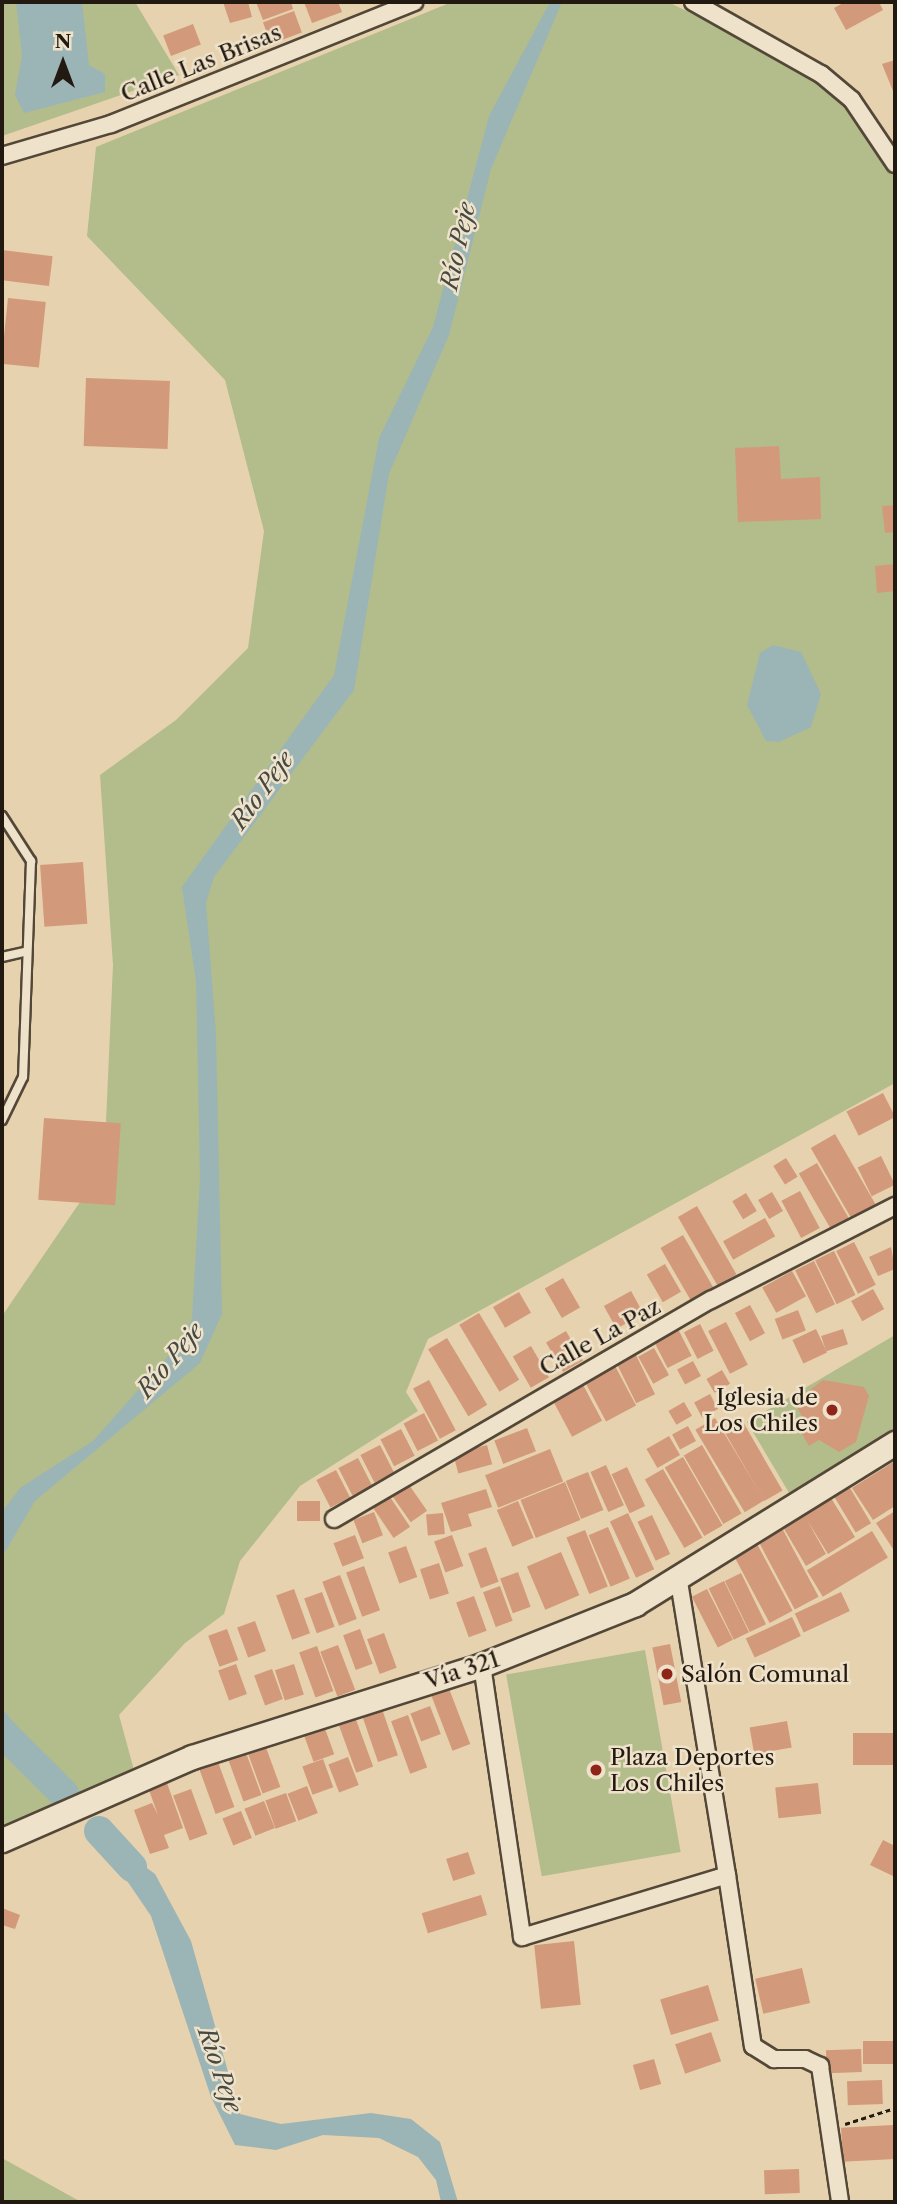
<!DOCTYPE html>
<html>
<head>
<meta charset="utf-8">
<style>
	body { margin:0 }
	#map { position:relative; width:897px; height:2204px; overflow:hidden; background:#e6d2ae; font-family:"Libre Caslon Text",serif }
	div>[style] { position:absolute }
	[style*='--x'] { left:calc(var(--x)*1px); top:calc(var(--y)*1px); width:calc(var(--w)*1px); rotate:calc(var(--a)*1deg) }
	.green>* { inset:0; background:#b3bc8b; transform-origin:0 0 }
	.water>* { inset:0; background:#9bb5b6 }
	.river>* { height:30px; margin:-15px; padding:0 15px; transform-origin:15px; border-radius:15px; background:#9bb5b6 }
	.building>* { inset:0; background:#d3997b; transform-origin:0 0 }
	.path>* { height:2.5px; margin-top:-1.25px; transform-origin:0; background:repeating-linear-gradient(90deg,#221910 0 5px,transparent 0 8.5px) }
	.roads { filter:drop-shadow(2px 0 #534738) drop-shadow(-2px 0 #534738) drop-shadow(0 2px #534738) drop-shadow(0 -2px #534738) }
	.lane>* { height:8px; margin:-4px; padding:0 4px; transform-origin:4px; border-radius:4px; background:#efe2ca }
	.street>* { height:16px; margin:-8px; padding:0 8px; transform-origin:8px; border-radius:8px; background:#efe2ca }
	.secondary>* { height:23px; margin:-11.5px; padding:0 11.5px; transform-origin:11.5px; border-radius:11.5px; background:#efe2ca }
	.dots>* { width:19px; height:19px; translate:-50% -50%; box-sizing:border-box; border:4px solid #efe2ca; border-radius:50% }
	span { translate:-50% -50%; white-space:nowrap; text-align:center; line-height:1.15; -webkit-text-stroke:5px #efe2ca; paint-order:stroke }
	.street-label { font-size:23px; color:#221910 }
	.poi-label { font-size:23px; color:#221910 }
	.right { translate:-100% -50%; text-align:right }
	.left { translate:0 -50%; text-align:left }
	.water-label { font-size:24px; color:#464842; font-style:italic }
	.frame { position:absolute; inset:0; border:4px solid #221910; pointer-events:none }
	.north { position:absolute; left:28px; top:28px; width:70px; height:70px; -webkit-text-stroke:5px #efe2ca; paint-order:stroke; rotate:0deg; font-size:19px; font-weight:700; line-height:28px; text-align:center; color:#221910 }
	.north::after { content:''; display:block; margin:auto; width:24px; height:32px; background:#221910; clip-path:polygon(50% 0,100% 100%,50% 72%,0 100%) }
</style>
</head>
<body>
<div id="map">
	<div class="green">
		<div style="clip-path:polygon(2px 2px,135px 2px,179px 75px,2px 136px)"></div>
		<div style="clip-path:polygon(452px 2px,668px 2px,828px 80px,895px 172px,895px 1083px,428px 1339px,406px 1392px,418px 1411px,300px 1486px,240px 1561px,224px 1614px,185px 1643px,119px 1715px,135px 1774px,2px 1850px,2px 1316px,104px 1167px,113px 965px,100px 775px,176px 720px,248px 648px,264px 531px,225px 380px,87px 236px,96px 147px)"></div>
		<div style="clip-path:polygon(895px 1335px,895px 1430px,791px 1496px,747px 1422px)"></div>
		<div style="left:645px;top:1650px;width:205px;height:141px;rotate:80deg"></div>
		<div style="clip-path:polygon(2px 2158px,81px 2202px,2px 2202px)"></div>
	</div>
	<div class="water">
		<div style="clip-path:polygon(16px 2px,82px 2px,89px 65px,105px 74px,105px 92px,24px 113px,15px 95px,22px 55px)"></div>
		<div style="clip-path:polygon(550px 2px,562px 2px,491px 169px,449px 335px,389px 474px,354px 690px,214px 877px,206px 903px,216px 1034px,222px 1314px,200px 1363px,35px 1501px,2px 1557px,2px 1512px,20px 1488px,93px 1441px,177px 1346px,192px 1319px,200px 1178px,196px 981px,182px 887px,334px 675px,379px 438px,433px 327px,489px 116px)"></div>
		<div style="clip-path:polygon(773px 645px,801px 652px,821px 694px,811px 727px,779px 742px,766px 741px,747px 705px,760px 653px)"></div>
		<div style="clip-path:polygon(2px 1708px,48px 1766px,56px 1787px,35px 1784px,2px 1744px)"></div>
		<div style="clip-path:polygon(105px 1837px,155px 1874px,191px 1941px,240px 2114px,281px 2124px,371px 2113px,411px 2119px,440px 2142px,458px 2202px,441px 2202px,436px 2180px,418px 2157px,379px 2138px,323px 2135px,276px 2150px,235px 2145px,211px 2097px,151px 1916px,104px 1847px)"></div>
	</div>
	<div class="river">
		<div style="--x:2;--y:1732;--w:88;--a:45"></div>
		<div style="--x:99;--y:1831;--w:49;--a:47.5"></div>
	</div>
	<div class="building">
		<div style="clip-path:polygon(223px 2px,248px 2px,252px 17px,230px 23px)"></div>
		<div style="clip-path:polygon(256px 2px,291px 2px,293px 9px,263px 20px)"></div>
		<div style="clip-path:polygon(304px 2px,338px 2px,342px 12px,312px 23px)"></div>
		<div style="clip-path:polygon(845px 2px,879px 2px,883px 10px,846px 30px,834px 8px)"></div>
		<div style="left:294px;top:11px;width:23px;height:33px;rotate:70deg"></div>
		<div style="left:193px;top:24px;width:22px;height:32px;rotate:69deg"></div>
		<div style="clip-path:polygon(895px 60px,895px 96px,882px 64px)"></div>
		<div style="left:2px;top:250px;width:51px;height:30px;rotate:7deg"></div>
		<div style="left:8px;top:298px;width:38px;height:66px;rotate:6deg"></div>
		<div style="left:86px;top:378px;width:84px;height:68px;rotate:2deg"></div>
		<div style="clip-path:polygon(779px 446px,781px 479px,820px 477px,821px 519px,738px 522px,735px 448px)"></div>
		<div style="clip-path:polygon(895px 505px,895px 532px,885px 533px,882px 506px)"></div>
		<div style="clip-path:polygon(895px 564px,895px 591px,877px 593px,875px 566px)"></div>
		<div style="left:83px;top:862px;width:62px;height:43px;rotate:86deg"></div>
		<div style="left:883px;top:1093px;width:27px;height:41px;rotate:63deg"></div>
		<div style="left:44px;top:1118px;width:77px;height:82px;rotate:4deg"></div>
		<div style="left:835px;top:1134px;width:81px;height:28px;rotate:60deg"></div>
		<div style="left:881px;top:1156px;width:32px;height:26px;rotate:64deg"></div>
		<div style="left:786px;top:1158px;width:22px;height:15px;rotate:58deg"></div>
		<div style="left:817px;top:1163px;width:64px;height:21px;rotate:60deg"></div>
		<div style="left:800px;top:1191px;width:42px;height:21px;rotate:62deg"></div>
		<div style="left:772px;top:1192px;width:22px;height:16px;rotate:60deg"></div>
		<div style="left:746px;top:1193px;width:21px;height:16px;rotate:59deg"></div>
		<div style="left:697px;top:1206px;width:79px;height:22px;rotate:60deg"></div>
		<div style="left:765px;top:1218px;width:21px;height:48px;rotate:61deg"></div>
		<div style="left:683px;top:1235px;width:61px;height:26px;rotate:60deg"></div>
		<div style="left:854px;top:1242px;width:48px;height:20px;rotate:63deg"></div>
		<div style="clip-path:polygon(891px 1247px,895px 1269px,878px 1276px,869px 1257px)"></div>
		<div style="left:834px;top:1251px;width:49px;height:21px;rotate:64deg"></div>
		<div style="left:814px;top:1261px;width:48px;height:21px;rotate:64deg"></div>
		<div style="left:665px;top:1264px;width:32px;height:21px;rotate:60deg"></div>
		<div style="left:792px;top:1271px;width:29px;height:34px;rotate:61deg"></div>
		<div style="left:563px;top:1278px;width:34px;height:21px;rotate:60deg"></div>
		<div style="left:873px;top:1289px;width:23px;height:25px;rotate:61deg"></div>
		<div style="left:631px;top:1291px;width:26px;height:31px;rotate:61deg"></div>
		<div style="left:519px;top:1292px;width:24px;height:30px;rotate:60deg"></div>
		<div style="left:750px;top:1305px;width:32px;height:17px;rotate:62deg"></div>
		<div style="left:798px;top:1310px;width:22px;height:25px;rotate:69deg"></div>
		<div style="left:479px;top:1313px;width:78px;height:23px;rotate:59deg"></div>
		<div style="left:726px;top:1322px;width:48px;height:20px;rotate:63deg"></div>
		<div style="left:700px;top:1324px;width:30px;height:18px;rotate:63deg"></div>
		<div style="left:678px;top:1329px;width:30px;height:27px;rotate:63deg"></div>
		<div style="left:816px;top:1329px;width:26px;height:26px;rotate:65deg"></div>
		<div style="left:843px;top:1329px;width:16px;height:23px;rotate:72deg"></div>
		<div style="left:566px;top:1331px;width:34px;height:23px;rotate:60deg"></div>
		<div style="left:447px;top:1338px;width:78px;height:22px;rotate:59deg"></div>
		<div style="left:531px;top:1346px;width:36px;height:21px;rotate:60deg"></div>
		<div style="left:654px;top:1348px;width:31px;height:18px;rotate:61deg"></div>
		<div style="left:634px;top:1351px;width:48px;height:21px;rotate:64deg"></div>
		<div style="left:693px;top:1361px;width:17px;height:18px;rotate:62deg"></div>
		<div style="left:614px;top:1364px;width:47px;height:34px;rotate:62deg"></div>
		<div style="left:722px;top:1370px;width:16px;height:18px;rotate:60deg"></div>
		<div style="left:429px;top:1380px;width:57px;height:18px;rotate:62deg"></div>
		<div style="clip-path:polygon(823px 1380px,864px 1387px,869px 1396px,856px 1442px,839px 1452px,819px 1440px,809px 1446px,795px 1422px,803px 1418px,794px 1402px)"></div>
		<div style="left:581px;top:1381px;width:45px;height:34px;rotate:62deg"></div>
		<div style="left:710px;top:1394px;width:17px;height:18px;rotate:62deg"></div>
		<div style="left:684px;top:1402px;width:16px;height:18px;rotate:60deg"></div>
		<div style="left:424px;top:1413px;width:31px;height:23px;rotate:63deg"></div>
		<div style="left:715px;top:1418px;width:96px;height:23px;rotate:59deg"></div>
		<div style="left:743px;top:1422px;width:79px;height:21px;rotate:60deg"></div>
		<div style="left:688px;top:1426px;width:17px;height:18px;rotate:62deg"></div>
		<div style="left:527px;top:1428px;width:25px;height:35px;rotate:69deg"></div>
		<div style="left:401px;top:1429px;width:30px;height:23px;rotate:63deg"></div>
		<div style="left:669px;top:1436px;width:22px;height:26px;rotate:60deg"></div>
		<div style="left:380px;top:1445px;width:31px;height:22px;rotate:63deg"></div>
		<div style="left:487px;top:1445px;width:20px;height:35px;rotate:75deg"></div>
		<div style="left:702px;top:1445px;width:79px;height:21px;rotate:60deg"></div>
		<div style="left:550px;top:1449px;width:35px;height:70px;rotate:68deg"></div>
		<div style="left:683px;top:1457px;width:79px;height:21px;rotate:60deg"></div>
		<div style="left:358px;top:1458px;width:31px;height:22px;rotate:63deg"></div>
		<div style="clip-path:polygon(895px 1461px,895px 1506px,873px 1520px,852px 1488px)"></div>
		<div style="left:606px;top:1465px;width:44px;height:17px;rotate:66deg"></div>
		<div style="left:627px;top:1467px;width:43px;height:17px;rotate:65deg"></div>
		<div style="left:663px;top:1469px;width:79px;height:21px;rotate:60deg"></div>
		<div style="left:336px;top:1470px;width:31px;height:22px;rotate:63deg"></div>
		<div style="left:588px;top:1472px;width:41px;height:24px;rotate:68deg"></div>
		<div style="left:407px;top:1482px;width:35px;height:20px;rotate:55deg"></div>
		<div style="left:565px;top:1482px;width:41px;height:48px;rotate:68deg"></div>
		<div style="left:850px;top:1488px;width:41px;height:18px;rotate:59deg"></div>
		<div style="clip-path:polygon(486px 1489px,492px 1507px,468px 1514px,472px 1526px,451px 1532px,441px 1503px)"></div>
		<div style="left:390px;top:1497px;width:36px;height:20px;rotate:56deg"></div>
		<div style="clip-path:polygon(831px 1498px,855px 1537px,828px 1554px,807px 1520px,826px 1554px,806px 1566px,783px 1527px)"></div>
		<div style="left:320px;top:1501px;width:20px;height:23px;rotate:90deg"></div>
		<div style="left:518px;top:1501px;width:40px;height:23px;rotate:67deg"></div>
		<div style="clip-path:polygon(895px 1511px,895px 1552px,876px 1523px)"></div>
		<div style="left:374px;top:1512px;width:25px;height:22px;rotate:69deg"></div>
		<div style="left:443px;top:1513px;width:21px;height:17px;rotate:85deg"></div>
		<div style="left:628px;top:1513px;width:62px;height:20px;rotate:65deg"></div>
		<div style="left:652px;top:1515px;width:43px;height:16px;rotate:65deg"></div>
		<div style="left:608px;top:1527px;width:56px;height:21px;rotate:67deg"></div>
		<div style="left:782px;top:1528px;width:78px;height:27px;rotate:62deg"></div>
		<div style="left:585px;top:1530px;width:61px;height:20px;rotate:68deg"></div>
		<div style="left:872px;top:1531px;width:31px;height:76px;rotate:59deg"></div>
		<div style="left:355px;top:1535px;width:25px;height:23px;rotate:69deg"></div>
		<div style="left:452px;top:1535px;width:33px;height:19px;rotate:70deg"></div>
		<div style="left:756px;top:1542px;width:78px;height:26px;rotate:62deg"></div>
		<div style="left:406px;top:1546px;width:33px;height:19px;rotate:70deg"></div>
		<div style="left:486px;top:1547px;width:37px;height:19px;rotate:70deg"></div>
		<div style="left:561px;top:1552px;width:47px;height:37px;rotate:67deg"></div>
		<div style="left:439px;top:1563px;width:32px;height:20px;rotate:72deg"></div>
		<div style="left:364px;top:1566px;width:47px;height:19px;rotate:70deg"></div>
		<div style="left:518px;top:1572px;width:37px;height:19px;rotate:70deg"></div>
		<div style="left:741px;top:1573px;width:57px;height:18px;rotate:64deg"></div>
		<div style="left:340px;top:1575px;width:47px;height:19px;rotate:69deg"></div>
		<div style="left:724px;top:1581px;width:57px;height:17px;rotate:64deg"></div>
		<div style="left:500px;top:1586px;width:37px;height:18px;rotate:70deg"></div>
		<div style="left:294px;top:1589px;width:47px;height:19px;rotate:70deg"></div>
		<div style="left:707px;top:1589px;width:57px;height:17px;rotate:63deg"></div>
		<div style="left:322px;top:1592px;width:37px;height:19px;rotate:70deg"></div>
		<div style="left:841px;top:1592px;width:21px;height:51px;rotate:65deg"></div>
		<div style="left:474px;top:1596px;width:37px;height:19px;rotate:70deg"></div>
		<div style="left:792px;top:1617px;width:21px;height:51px;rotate:65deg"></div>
		<div style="left:255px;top:1621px;width:32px;height:19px;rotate:70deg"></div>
		<div style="left:227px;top:1629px;width:33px;height:20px;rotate:70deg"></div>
		<div style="left:360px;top:1629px;width:37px;height:18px;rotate:70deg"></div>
		<div style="left:384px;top:1633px;width:37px;height:18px;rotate:70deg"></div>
		<div style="left:670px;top:1644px;width:59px;height:18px;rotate:79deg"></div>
		<div style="left:338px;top:1645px;width:48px;height:19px;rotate:69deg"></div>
		<div style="left:317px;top:1646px;width:48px;height:19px;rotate:70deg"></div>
		<div style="left:236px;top:1664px;width:32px;height:19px;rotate:70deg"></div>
		<div style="left:294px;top:1664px;width:32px;height:20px;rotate:72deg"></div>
		<div style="left:272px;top:1669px;width:32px;height:19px;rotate:70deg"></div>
		<div style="left:448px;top:1686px;width:62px;height:19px;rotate:69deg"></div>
		<div style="left:381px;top:1706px;width:52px;height:21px;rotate:71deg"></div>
		<div style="left:430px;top:1706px;width:30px;height:21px;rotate:69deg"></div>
		<div style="left:354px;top:1714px;width:56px;height:18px;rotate:70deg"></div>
		<div style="left:408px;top:1715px;width:56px;height:18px;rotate:70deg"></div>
		<div style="left:787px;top:1721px;width:27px;height:38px;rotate:80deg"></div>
		<div style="left:324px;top:1726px;width:30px;height:22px;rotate:70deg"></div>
		<div style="left:895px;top:1733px;width:32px;height:42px;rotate:90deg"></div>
		<div style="left:264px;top:1742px;width:48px;height:19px;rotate:70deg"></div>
		<div style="left:245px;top:1750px;width:48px;height:19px;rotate:70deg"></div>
		<div style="left:348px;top:1757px;width:30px;height:21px;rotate:69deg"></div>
		<div style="left:323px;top:1759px;width:30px;height:22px;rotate:70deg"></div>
		<div style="left:218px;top:1762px;width:48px;height:20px;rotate:70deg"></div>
		<div style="clip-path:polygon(167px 1783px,183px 1828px,164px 1835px,169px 1848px,150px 1854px,134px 1810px,152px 1803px,158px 1815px,149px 1790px)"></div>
		<div style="left:818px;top:1783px;width:31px;height:43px;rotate:84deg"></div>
		<div style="left:307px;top:1786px;width:29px;height:21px;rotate:68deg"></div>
		<div style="left:191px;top:1789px;width:48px;height:19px;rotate:70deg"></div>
		<div style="left:286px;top:1793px;width:30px;height:22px;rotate:70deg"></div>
		<div style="left:264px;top:1801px;width:29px;height:21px;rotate:68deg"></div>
		<div style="left:241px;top:1811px;width:29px;height:20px;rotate:68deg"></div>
		<div style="clip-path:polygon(883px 1840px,895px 1846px,895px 1877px,870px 1865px)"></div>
		<div style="left:468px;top:1852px;width:23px;height:23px;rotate:72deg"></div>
		<div style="left:481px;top:1895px;width:21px;height:62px;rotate:73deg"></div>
		<div style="clip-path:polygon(2px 1908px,20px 1915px,15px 1929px,2px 1925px)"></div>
		<div style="left:574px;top:1941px;width:64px;height:40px;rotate:84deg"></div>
		<div style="left:802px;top:1968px;width:36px;height:48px;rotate:77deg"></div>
		<div style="left:708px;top:1985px;width:37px;height:50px;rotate:73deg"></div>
		<div style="left:711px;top:2032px;width:31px;height:38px;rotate:71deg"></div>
		<div style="left:895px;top:2041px;width:23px;height:32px;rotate:90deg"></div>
		<div style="left:861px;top:2049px;width:23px;height:35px;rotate:88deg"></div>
		<div style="left:654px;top:2059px;width:26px;height:22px;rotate:74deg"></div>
		<div style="left:882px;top:2080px;width:24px;height:35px;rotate:88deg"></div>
		<div style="left:893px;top:2125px;width:34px;height:52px;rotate:87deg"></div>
		<div style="left:799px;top:2169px;width:24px;height:35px;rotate:88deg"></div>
	</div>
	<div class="path">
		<div style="--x:845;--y:2124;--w:52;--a:-17.7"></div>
	</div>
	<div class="roads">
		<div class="lane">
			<div style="--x:2;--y:816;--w:54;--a:57.2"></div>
			<div style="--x:31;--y:861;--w:216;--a:92.1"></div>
			<div style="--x:23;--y:1077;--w:48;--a:116"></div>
			<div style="--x:2;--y:957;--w:22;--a:-13"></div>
		</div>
		<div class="street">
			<div style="--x:693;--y:2;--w:147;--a:29.4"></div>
			<div style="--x:821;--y:74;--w:40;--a:40"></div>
			<div style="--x:852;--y:100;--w:77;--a:56.1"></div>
			<div style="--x:2;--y:156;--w:114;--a:-16.4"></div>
			<div style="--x:111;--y:124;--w:327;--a:-21.9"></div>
			<div style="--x:334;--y:1519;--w:436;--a:-30.2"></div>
			<div style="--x:711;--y:1300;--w:207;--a:-27.1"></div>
			<div style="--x:482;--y:1665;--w:275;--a:81.6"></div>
			<div style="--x:522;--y:1937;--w:214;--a:-16.8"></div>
			<div style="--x:727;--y:1875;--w:297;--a:-99.3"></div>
			<div style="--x:727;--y:1875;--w:173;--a:81.4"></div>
			<div style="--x:753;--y:2046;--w:25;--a:32"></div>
			<div style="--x:774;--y:2059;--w:31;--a:0"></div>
			<div style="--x:805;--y:2059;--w:17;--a:25"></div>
			<div style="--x:820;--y:2066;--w:137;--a:81.6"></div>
		</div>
		<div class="secondary">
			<div style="--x:2;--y:1840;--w:207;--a:-23.6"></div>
			<div style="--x:192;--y:1757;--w:304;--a:-17.6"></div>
			<div style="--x:482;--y:1665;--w:165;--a:-21.7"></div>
			<div style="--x:635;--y:1604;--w:306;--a:-31.8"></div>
		</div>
	</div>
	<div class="dots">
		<div style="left:832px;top:1410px;background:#8f2418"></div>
		<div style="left:667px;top:1674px;background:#8f2418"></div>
		<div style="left:596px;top:1770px;background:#8f2418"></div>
	</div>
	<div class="street-label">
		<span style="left:201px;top:63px;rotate:-22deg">Calle Las Brisas</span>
		<span style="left:600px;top:1337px;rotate:-29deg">Calle La Paz</span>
		<span style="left:462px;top:1670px;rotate:-18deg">Vía 321</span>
	</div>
	<div class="poi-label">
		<span class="right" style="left:818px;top:1410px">Iglesia de<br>Los Chiles</span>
		<span class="left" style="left:681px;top:1674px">Salón Comunal</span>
		<span class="left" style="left:610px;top:1770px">Plaza Deportes<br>Los Chiles</span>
	</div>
	<div class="water-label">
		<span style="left:458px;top:246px;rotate:-78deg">Río Peje</span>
		<span style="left:262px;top:790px;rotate:-54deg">Río Peje</span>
		<span style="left:170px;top:1360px;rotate:-50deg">Río Peje</span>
		<span style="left:220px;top:2070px;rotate:71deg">Río Peje</span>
	</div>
	<div class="frame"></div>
	<div class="north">N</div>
</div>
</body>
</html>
